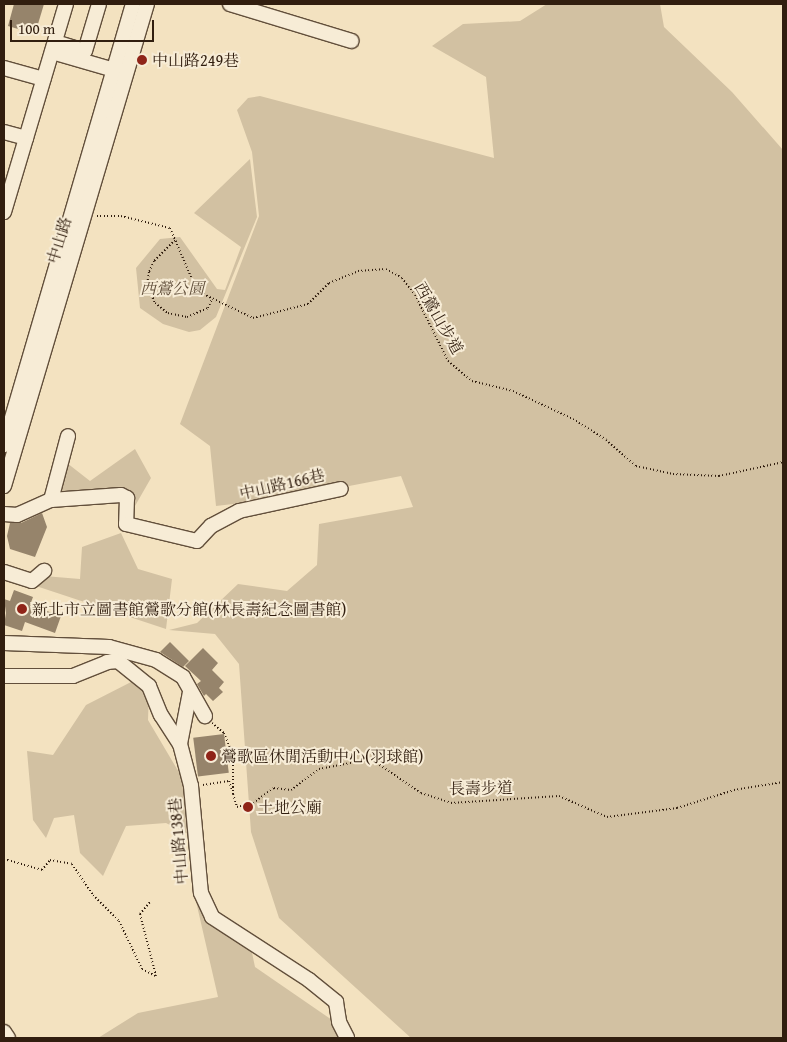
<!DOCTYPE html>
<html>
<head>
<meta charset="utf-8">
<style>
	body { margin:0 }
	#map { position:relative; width:787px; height:1042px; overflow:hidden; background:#f3e2c0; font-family:"Gentium Book Plus","Noto Serif TC",serif }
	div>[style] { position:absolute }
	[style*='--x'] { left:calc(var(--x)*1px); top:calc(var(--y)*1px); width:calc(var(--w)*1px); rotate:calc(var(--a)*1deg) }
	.green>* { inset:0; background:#d2c1a2 }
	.building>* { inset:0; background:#96846b; transform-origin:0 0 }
	.path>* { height:2px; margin-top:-1px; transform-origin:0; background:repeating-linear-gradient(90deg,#311e0f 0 1px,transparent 0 3.5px) }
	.roads { filter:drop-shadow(1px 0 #624f3b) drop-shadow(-1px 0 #624f3b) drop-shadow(0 1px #624f3b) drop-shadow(0 -1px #624f3b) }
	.minor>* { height:14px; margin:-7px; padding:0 7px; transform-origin:7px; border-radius:7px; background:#f7ecd6 }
	.dots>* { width:14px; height:14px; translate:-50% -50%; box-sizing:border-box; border:2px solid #f7ecd6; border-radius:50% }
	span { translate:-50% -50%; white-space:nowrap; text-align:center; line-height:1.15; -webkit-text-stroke:4px #f7ecd6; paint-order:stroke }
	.poi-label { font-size:16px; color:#311e0f }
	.left { translate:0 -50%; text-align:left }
	.street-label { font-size:16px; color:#311e0f }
	.park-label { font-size:16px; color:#614f3b; font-style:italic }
	.frame { position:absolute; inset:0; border:5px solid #311e0f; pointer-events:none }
	.scale { position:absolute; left:10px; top:20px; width:144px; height:22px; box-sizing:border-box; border:2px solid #311e0f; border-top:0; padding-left:6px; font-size:15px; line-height:18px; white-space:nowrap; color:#311e0f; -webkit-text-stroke:4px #f7ecd6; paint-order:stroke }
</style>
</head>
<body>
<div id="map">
	<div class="green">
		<div style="clip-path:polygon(547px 4px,660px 4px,664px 27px,732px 92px,783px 150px,783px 1038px,411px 1038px,279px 918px,251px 832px,239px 664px,215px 634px,169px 630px,197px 623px,238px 584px,287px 591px,317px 565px,319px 524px,413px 507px,401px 476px,292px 497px,216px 506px,210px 446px,180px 424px,259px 216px,252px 152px,237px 110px,248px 98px,260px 96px,494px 158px,486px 77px,432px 46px,463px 24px,520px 21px)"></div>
		<div style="clip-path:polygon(250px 159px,257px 217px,216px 317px,200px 330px,189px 332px,163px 324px,140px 308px,136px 268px,160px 239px,180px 237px,217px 289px,225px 290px,241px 247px,194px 213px)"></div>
		<div style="clip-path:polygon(135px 449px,151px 478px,131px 513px,133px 497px,55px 496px,67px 463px,90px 481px)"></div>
		<div style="clip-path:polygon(121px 533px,138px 569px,172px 579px,166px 629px,36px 586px,44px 576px,80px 579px,82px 547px)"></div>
		<div style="clip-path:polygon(135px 680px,149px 691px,148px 720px,190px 791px,194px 837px,166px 823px,126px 826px,103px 876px,80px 853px,74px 815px,54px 818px,46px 838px,33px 820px,27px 751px,53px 755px,86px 705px)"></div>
		<div style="clip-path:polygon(195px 897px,250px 943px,255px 967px,348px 1031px,351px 1038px,98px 1038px,138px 1013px,218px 997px)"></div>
	</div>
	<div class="building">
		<div style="clip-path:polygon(14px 4px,44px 4px,35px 34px,8px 26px)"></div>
		<div style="clip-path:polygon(42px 513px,47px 527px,35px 557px,10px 549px,7px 536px,10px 523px,21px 523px)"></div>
		<div style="clip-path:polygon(14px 590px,33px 597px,30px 605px,61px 616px,55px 633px,25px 622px,22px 631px,4px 625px,6px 613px,4px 599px,10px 601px)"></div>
		<div style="clip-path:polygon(170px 642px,189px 661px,183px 667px,160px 652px)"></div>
		<div style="clip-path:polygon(203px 648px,218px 663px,212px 670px,224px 682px,219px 688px,223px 692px,213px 701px,206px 694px,204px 696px,197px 684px,201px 681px,185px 666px)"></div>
		<div style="left:224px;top:734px;width:39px;height:31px;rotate:83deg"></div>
	</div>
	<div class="path">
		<div style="--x:97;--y:216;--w:24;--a:0"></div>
		<div style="--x:121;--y:216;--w:50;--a:13.8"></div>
		<div style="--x:170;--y:228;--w:69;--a:66.8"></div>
		<div style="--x:197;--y:291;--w:62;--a:25.7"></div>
		<div style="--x:253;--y:318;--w:57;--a:-14.3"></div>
		<div style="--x:308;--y:304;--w:30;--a:-45"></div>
		<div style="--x:329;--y:283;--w:31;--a:-22"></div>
		<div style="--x:358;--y:271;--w:28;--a:-4"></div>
		<div style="--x:386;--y:269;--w:18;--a:29"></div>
		<div style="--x:402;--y:278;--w:21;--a:53"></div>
		<div style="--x:415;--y:295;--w:74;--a:63.4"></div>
		<div style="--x:448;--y:361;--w:31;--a:40"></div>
		<div style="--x:472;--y:381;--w:42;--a:13.7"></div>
		<div style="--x:513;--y:391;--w:66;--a:25"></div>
		<div style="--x:573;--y:419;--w:39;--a:32"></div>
		<div style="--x:606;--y:440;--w:40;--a:41"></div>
		<div style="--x:636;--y:466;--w:38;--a:12"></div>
		<div style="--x:673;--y:474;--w:46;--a:2.5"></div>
		<div style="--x:719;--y:476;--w:66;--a:-12.3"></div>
		<div style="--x:175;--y:240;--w:30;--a:135"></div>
		<div style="--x:154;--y:261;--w:12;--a:114"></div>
		<div style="--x:149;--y:272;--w:13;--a:99"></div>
		<div style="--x:147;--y:285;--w:20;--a:66"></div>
		<div style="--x:155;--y:303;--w:16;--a:38"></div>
		<div style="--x:168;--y:313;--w:19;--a:12"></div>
		<div style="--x:187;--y:317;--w:23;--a:-23"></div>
		<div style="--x:208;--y:308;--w:10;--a:-66"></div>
		<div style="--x:212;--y:723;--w:16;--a:40"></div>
		<div style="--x:224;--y:733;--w:24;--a:68"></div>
		<div style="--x:233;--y:755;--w:39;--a:90"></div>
		<div style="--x:233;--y:794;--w:14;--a:73"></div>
		<div style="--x:237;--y:807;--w:16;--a:-14"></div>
		<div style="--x:253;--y:803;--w:26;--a:-36"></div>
		<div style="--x:274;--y:788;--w:17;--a:7"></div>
		<div style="--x:291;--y:790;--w:35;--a:-37"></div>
		<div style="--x:319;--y:769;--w:53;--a:-10.9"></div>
		<div style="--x:371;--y:759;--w:60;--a:34.2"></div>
		<div style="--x:421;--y:793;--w:32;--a:18"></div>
		<div style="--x:451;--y:803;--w:108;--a:-3.7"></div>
		<div style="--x:559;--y:796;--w:52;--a:23.6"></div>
		<div style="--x:607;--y:817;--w:71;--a:-7.3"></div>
		<div style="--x:677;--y:808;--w:60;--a:-17.5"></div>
		<div style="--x:734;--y:790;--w:50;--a:-9.3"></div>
		<div style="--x:203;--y:785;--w:26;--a:-9"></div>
		<div style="--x:229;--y:781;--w:9;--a:72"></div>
		<div style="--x:4;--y:859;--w:40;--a:16"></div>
		<div style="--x:42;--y:870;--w:13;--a:-51"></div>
		<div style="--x:50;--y:860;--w:22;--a:10"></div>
		<div style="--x:72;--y:864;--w:37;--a:56"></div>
		<div style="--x:93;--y:895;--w:37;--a:45"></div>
		<div style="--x:119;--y:921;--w:53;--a:64.4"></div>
		<div style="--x:142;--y:969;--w:16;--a:27"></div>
		<div style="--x:156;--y:976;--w:64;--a:-104.5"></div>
		<div style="--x:140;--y:914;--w:17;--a:-50"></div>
	</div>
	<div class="roads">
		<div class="minor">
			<div style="--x:230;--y:4;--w:127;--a:16.9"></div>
			<div style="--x:55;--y:42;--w:31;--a:17"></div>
			<div style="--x:85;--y:51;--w:49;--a:-73.4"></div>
			<div style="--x:52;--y:52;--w:72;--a:16.2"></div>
			<div style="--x:4;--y:68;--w:41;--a:15.4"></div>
			<div style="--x:4;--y:132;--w:23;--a:15"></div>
			<div style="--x:4;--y:212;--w:217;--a:-73.4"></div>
			<div style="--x:4;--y:445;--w:459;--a:-73.7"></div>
			<div style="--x:4;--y:486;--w:503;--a:-73.48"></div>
			<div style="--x:51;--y:500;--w:66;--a:-75.1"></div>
			<div style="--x:4;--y:514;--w:13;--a:4"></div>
			<div style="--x:17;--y:515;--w:37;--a:-24"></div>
			<div style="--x:51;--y:500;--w:70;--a:-4.1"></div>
			<div style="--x:121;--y:495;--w:7;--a:27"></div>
			<div style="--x:127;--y:498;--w:26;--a:92"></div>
			<div style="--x:126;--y:524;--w:73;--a:13.5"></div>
			<div style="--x:197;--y:541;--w:21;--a:-47"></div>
			<div style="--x:211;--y:526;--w:32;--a:-28"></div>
			<div style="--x:239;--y:511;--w:104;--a:-12.2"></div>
			<div style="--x:4;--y:572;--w:29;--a:18"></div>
			<div style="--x:32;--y:581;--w:16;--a:-40"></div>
			<div style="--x:4;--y:643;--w:105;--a:2.2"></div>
			<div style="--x:109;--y:647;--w:49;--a:15.5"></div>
			<div style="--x:156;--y:660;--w:32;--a:32"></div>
			<div style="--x:183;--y:677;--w:45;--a:60.6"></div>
			<div style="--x:4;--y:676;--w:69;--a:0"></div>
			<div style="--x:73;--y:676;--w:37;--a:-22"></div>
			<div style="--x:107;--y:662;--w:11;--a:-5"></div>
			<div style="--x:118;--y:661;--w:40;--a:39"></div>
			<div style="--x:149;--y:686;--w:31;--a:68"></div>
			<div style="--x:161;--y:715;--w:35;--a:57"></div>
			<div style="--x:190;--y:692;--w:53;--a:100.9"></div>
			<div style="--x:180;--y:744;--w:43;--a:75.3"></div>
			<div style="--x:191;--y:786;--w:107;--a:84.7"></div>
			<div style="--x:201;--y:893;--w:26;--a:65"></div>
			<div style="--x:212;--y:917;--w:116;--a:33"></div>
			<div style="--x:309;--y:980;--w:35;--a:39"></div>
			<div style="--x:336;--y:1002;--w:20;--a:81"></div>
			<div style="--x:339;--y:1022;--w:18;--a:63"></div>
			<div style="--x:4;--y:1032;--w:7;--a:56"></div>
		</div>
	</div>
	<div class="dots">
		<div style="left:142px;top:60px;background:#8f2418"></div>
		<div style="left:22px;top:609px;background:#8f2418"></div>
		<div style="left:211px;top:756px;background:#8f2418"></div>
		<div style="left:248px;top:807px;background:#8f2418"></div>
	</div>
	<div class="poi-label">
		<span class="left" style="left:152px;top:60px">中山路249巷</span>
		<span class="left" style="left:32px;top:609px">新北市立圖書館鶯歌分館(林長壽紀念圖書館)</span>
		<span class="left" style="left:221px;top:756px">鶯歌區休閒活動中心(羽球館)</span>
		<span class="left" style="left:258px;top:807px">土地公廟</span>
	</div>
	<div class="street-label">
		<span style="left:59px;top:240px;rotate:-73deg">中山路</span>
		<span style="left:439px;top:318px;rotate:60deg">西鶯山步道</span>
		<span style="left:282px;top:484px;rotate:-13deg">中山路166巷</span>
		<span style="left:481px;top:788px;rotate:-1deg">長壽步道</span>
		<span style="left:178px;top:841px;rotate:-95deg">中山路138巷</span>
	</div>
	<div class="park-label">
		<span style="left:172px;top:288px">西鶯公園</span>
	</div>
	<div class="frame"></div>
	<div class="scale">100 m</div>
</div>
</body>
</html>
